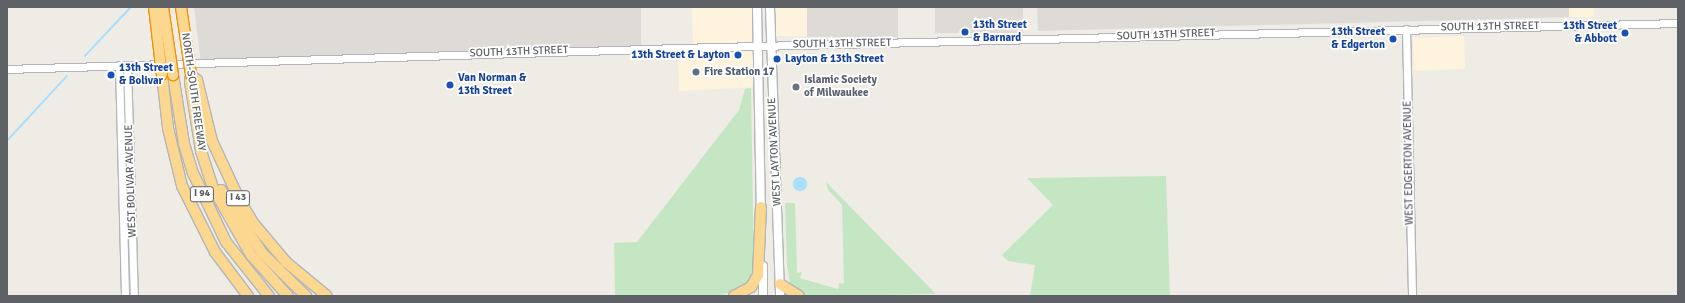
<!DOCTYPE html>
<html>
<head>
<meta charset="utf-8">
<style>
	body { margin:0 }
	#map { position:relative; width:1685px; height:303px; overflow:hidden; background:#efece5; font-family:Signika,sans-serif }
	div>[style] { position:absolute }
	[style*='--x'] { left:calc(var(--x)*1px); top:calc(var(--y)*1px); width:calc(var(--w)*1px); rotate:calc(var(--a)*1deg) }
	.commercial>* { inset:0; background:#fef3dc; transform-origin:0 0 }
	.industrial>* { inset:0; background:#dedbd7; transform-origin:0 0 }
	.green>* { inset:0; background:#c5e6c2 }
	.water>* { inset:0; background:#a6e0fe }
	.round { border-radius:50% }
	.stream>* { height:1.5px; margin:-0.75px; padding:0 0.75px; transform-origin:0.75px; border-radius:0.75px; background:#a6e0fe }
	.roads { filter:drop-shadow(1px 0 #b2b6ba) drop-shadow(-1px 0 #b2b6ba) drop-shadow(0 1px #b2b6ba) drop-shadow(0 -1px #b2b6ba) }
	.tertiary>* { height:7px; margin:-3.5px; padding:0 3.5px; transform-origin:3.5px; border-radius:3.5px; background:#fff }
	.secondary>* { height:8px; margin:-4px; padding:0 4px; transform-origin:4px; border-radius:4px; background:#fff }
	.motorway>* { height:10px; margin:-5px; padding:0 5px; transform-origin:5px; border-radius:5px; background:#fcd78f }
	.bridges { filter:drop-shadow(1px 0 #f29102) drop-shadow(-1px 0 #f29102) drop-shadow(0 1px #f29102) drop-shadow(0 -1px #f29102) }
	.motorway-bridge>* { height:10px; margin:-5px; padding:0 5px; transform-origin:5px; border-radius:5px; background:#fcd78f }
	.dots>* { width:11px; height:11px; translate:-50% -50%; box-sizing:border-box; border:2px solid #fff; border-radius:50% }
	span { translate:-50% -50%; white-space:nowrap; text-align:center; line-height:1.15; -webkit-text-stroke:3.5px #fff; paint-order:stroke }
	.shield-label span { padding:1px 3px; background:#fff; border:1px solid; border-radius:3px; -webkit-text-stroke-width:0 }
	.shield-label { font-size:10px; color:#5d6165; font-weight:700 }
	.transit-label { font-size:11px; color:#164399; font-weight:700 }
	.left { translate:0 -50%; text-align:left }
	.right { translate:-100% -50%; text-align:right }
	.street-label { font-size:11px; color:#5d6165 }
	.service-label { font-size:11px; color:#4e5e75; font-weight:700 }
	.worship-label { font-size:11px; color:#5b616d; font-weight:700 }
	.frame { position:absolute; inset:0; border:8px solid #5d6165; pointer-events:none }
</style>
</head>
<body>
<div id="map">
	<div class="commercial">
		<div style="clip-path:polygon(692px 7px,757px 7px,759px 87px,679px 91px,678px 48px,693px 47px)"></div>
		<div style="left:775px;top:7px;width:32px;height:29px"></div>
		<div style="left:1569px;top:7px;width:25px;height:10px"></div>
		<div style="left:1464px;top:36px;width:33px;height:51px;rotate:88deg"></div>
	</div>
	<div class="industrial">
		<div style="clip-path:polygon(194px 7px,641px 7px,641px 49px,201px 63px)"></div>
		<div style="left:807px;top:7px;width:91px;height:30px"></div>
		<div style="left:935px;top:7px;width:88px;height:26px"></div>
		<div style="clip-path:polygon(1037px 7px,1569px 7px,1569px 17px,1038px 31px)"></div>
	</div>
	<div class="green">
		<div style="clip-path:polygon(751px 88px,754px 280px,739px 290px,718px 296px,615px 296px,614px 243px,637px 242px,739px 110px,745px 89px)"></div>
		<div style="clip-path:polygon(1166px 176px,1170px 296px,1030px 296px,1035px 265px,1008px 261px,1002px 255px,1053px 205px,1027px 178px)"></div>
		<div style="clip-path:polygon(826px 182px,936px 294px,807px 296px,791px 288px,787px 266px,785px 203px,795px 203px,797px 273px,802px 272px,800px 278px,838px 289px,839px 283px,844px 284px,842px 205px,828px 190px)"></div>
	</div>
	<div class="water">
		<div class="round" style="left:793px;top:177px;width:14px;height:14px"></div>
	</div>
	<div class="stream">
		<div style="--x:85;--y:56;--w:67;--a:-46.8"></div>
		<div style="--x:7;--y:141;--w:88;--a:-47.3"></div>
	</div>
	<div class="roads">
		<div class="tertiary">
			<div style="--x:1406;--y:29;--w:267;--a:88.7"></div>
			<div style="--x:119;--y:65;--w:231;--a:88.5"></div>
			<div style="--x:127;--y:65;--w:231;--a:88.3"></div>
			<div style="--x:7;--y:69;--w:671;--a:-1.79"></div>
			<div style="--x:678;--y:48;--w:1000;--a:-1.43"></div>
		</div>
		<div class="secondary">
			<div style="--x:757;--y:7;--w:205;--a:88.9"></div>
			<div style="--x:770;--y:7;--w:289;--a:88"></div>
			<div style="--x:763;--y:266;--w:30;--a:90"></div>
		</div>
		<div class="motorway">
			<div style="--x:162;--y:75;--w:53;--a:83.5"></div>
			<div style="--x:168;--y:128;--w:60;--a:76.4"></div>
			<div style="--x:182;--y:186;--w:74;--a:63.4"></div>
			<div style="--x:215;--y:252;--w:55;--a:53.1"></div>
			<div style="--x:173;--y:75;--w:70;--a:80.9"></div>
			<div style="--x:184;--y:144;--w:30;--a:73"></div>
			<div style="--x:193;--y:173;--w:76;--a:64.4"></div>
			<div style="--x:226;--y:242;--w:69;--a:51.5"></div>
			<div style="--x:191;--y:75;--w:8;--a:40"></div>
			<div style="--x:197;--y:80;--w:63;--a:76.2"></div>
			<div style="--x:212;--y:141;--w:66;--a:65"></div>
			<div style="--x:240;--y:201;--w:27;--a:59"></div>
			<div style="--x:254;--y:224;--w:50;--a:49.9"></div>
			<div style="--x:286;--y:262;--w:53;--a:39.7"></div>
			<div style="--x:191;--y:75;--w:7;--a:98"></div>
			<div style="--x:190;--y:82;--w:70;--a:80.9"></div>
			<div style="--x:201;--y:151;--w:39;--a:72"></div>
			<div style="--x:213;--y:188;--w:77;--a:60.4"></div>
			<div style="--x:251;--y:255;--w:55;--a:47.9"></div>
			<div style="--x:221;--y:190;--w:75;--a:56.9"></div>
			<div style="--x:262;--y:253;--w:62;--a:44.3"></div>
			<div style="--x:780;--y:284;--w:22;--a:32"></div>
			<div style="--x:734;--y:296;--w:19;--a:-28"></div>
			<div style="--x:751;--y:287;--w:14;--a:-60"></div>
			<div style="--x:758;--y:275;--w:68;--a:-87.5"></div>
		</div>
	</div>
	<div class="bridges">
		<div class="motorway-bridge">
			<div style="--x:154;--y:7;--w:68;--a:83.3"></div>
			<div style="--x:163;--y:7;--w:69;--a:81.6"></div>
			<div style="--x:181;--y:7;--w:69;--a:81.6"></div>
		</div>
	</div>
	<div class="dots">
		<div style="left:965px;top:32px;background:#1a4fb4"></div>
		<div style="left:1625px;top:33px;background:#1a4fb4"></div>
		<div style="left:1393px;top:39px;background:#1a4fb4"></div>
		<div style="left:738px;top:55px;background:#1a4fb4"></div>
		<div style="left:777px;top:59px;background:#1a4fb4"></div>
		<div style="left:696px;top:72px;background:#5c6f8a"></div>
		<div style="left:111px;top:75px;background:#1a4fb4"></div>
		<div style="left:450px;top:85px;background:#1a4fb4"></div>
		<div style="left:796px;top:87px;background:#6b7280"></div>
	</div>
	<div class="shield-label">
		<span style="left:202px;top:194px">I 94</span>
		<span style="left:238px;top:198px">I 43</span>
	</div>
	<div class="transit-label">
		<span class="left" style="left:973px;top:32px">13th Street<br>&amp; Barnard</span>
		<span class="right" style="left:1617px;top:33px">13th Street<br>&amp; Abbott</span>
		<span class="right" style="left:1385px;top:39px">13th Street<br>&amp; Edgerton</span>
		<span class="right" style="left:730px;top:55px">13th Street &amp; Layton</span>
		<span class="left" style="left:785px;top:59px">Layton &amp; 13th Street</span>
		<span class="left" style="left:119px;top:75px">13th Street<br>&amp; Bolivar</span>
		<span class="left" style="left:458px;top:85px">Van Norman &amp;<br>13th Street</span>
	</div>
	<div class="street-label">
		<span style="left:1490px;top:27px;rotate:-1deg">SOUTH 13TH STREET</span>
		<span style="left:1166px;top:35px;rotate:-2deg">SOUTH 13TH STREET</span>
		<span style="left:842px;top:44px;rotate:-1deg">SOUTH 13TH STREET</span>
		<span style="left:519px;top:52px;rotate:-2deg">SOUTH 13TH STREET</span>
		<span style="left:193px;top:92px;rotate:82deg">NORTH-SOUTH FREEWAY</span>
		<span style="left:775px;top:152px;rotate:-93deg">WEST LAYTON AVENUE</span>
		<span style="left:1409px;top:163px;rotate:-91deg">WEST EDGERTON AVENUE</span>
		<span style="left:131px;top:181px;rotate:-92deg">WEST BOLIVAR AVENUE</span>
	</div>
	<div class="service-label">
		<span class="left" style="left:704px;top:72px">Fire Station 17</span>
	</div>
	<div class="worship-label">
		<span class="left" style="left:804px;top:87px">Islamic Society<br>of Milwaukee</span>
	</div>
	<div class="frame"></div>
</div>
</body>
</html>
